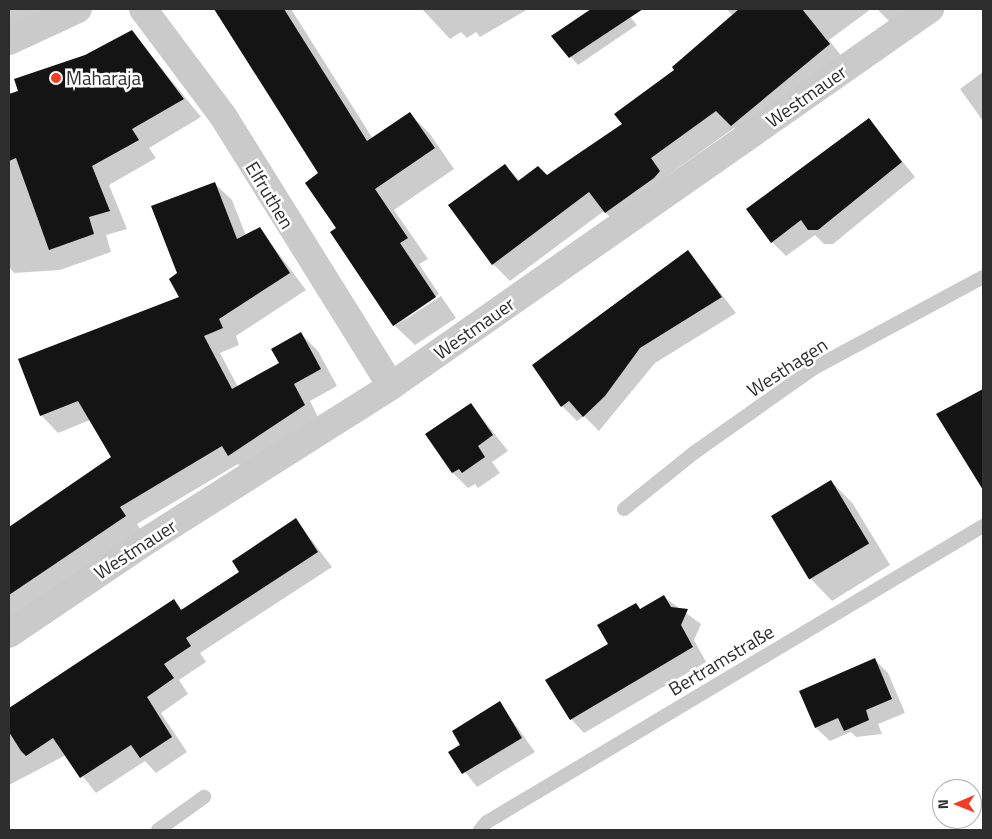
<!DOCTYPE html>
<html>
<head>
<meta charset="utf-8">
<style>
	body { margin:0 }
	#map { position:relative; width:992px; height:839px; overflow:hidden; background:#fff; font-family:"Titillium Web",sans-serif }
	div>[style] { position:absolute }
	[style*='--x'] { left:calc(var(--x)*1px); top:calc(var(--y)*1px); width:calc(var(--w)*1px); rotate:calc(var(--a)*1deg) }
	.shadow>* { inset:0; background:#0003 }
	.building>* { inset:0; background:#141414; transform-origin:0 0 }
	.lane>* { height:14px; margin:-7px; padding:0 7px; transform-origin:7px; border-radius:7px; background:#cacaca }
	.street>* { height:28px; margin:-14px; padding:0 14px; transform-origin:14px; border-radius:14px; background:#cacaca }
	.dots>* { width:14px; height:14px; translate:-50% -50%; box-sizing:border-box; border:2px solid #fff; border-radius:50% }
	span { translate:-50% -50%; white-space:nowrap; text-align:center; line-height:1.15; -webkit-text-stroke:5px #fff; paint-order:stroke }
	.poi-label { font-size:19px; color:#2d2d2d }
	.left { translate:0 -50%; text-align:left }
	.street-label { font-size:19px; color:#2d2d2d }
	.frame { position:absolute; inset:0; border:10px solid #2d2d2d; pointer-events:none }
	.north { position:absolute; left:932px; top:779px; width:50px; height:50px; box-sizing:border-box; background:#fff; border:1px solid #ababab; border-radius:50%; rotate:269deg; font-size:14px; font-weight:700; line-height:20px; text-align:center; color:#2d2d2d }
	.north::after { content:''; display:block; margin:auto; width:18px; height:22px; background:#f03d23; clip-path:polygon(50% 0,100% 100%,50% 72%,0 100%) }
</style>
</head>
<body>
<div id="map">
	<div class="shadow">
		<div style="clip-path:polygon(9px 9px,94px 9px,9px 40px)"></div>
		<div style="clip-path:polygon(215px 9px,291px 9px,373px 139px,410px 114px,430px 134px,454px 169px,394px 210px,428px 259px,419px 264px,439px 294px,397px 325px,441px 296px,456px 318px,415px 345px,394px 325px,338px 228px,320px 173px)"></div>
		<div style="clip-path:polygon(422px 9px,528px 9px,480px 37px,476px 32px,467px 38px,461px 32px,450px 39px)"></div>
		<div style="clip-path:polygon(593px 9px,623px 9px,637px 25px,578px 65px,553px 36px)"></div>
		<div style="clip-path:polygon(727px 9px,871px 9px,829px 40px,846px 62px,749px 142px,734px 128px,667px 176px,677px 189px,623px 230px,604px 211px,510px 281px,493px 264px,505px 165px,520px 181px,547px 177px,624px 124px,733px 16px)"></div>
		<div style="clip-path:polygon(877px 9px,924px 9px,896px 28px)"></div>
		<div style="clip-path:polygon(132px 32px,201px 117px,149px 148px,156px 158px,109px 185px,127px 229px,106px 235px,111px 252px,60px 270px,14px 273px,9px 267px,9px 95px)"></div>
		<div style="clip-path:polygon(983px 72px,983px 121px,960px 89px)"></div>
		<div style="clip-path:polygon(869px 120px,915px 177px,833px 244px,824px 244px,815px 235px,786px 256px,772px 242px)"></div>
		<div style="clip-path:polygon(214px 183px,232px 200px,246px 236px,260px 229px,306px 290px,236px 336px,239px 345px,220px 353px,238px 387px,280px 364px,301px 334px,318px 351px,337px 386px,310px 401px,321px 423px,246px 472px,238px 464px,137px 524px,143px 533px,9px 627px,9px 529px,113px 458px,90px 420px,58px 433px,41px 415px,181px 298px,179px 274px)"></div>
		<div style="clip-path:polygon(688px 251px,736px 313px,655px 363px,599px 431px,584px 416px,577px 421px,562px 406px)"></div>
		<div style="clip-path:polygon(983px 390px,983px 488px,937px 415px)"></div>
		<div style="clip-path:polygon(471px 404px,508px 451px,492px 462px,500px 473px,478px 488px,475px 484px,468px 488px,453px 473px,427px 434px)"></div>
		<div style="clip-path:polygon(831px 481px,853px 504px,890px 565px,832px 601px,810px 578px)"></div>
		<div style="clip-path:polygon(296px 520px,332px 567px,200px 653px,206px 662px,179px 680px,188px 694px,161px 713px,187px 752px,156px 773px,145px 761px,96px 793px,66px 755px,9px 785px,9px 711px,174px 601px,183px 610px,241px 572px)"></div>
		<div style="clip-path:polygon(664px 597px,701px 624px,694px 640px,706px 662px,584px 733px,571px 719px,610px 644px,636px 604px,641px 610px)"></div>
		<div style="clip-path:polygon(874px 659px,888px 673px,905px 713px,878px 724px,882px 734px,856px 737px,851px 732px,830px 741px,816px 728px)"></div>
		<div style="clip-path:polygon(500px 703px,535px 752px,477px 787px,450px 753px)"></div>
	</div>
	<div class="building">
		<div style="clip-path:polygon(214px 9px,284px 9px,367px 141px,410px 112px,435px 148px,375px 189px,408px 238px,400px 243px,436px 297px,393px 326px,330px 232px,336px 228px,305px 183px,318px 173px)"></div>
		<div style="clip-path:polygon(591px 9px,643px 9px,569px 58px,551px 36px)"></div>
		<div style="clip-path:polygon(739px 9px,802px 9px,830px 44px,731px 126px,716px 111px,651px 158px,660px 171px,654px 178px,605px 213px,589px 192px,492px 265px,448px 205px,505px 164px,518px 181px,538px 166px,547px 175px,563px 164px,622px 124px,614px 114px,674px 70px,672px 67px)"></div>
		<div style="clip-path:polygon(132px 30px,184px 99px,132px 129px,139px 140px,92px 166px,110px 211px,89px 217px,94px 234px,49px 250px,16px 158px,9px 161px,9px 94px,18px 91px,14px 79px,85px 55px)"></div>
		<div style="clip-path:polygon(869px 118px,902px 162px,818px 230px,808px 230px,801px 220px,771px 243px,746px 209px)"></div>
		<div style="clip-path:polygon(215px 182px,237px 239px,260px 227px,290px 273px,219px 319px,223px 328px,204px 336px,232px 389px,279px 363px,271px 349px,301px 332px,321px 369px,294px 384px,305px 405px,228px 456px,222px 446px,120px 507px,126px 516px,9px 595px,9px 527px,111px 457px,78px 401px,40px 416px,18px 359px,179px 297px,169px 279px,177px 273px,151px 206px)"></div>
		<div style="clip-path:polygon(688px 250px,722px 297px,640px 348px,605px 396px,583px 417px,569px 401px,561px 407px,532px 365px)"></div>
		<div style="clip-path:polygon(983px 389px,983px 490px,936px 414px)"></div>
		<div style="clip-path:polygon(471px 403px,493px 435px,478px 446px,485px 457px,462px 473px,459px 469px,452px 473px,425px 434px)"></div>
		<div style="left:831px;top:480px;width:74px;height:70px;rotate:59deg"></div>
		<div style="clip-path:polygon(296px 518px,318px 552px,186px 638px,191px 646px,164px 664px,174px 678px,147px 697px,172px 737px,140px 758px,131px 745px,80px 778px,53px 738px,26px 756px,21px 751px,9px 732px,9px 708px,174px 599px,181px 610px,239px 572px,232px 561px)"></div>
		<div style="clip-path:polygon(664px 595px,671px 607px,688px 609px,681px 625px,693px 647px,570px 720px,545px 680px,608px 644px,597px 625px,636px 603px,640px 609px)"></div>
		<div style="clip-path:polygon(875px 658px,892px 699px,866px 710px,869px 720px,844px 731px,838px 718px,815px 728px,799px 691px)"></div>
		<div style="clip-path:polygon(500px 701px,522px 738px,462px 774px,448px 752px,460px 745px,452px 731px)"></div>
	</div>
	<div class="lane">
		<div style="--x:624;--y:509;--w:91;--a:-38.8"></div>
		<div style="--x:695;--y:452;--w:146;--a:-35.2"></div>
		<div style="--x:814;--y:368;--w:192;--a:-28.3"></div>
		<div style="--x:158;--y:830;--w:57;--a:-35.7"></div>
		<div style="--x:480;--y:830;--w:11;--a:-49"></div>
		<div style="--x:487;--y:822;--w:578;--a:-30.83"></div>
	</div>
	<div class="street">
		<div style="--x:143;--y:9;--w:134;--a:53.2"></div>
		<div style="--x:223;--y:116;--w:318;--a:58.1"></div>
		<div style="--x:9;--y:41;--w:76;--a:-24.9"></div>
		<div style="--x:9;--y:634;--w:171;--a:-34.1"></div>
		<div style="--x:151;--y:538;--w:284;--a:-32.3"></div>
		<div style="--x:391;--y:386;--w:658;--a:-34.97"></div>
	</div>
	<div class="dots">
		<div style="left:56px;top:78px;background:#f03d23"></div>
	</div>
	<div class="poi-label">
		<span class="left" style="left:66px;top:78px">Maharaja</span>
	</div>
	<div class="street-label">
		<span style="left:806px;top:96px;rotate:-35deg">Westmauer</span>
		<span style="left:270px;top:195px;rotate:59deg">Elfruthen</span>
		<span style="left:474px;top:328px;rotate:-35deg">Westmauer</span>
		<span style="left:787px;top:367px;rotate:-33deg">Westhagen</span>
		<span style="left:135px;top:549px;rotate:-33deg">Westmauer</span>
		<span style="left:721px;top:660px;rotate:-31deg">Bertramstraße</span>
	</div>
	<div class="frame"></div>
	<div class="north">N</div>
</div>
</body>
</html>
